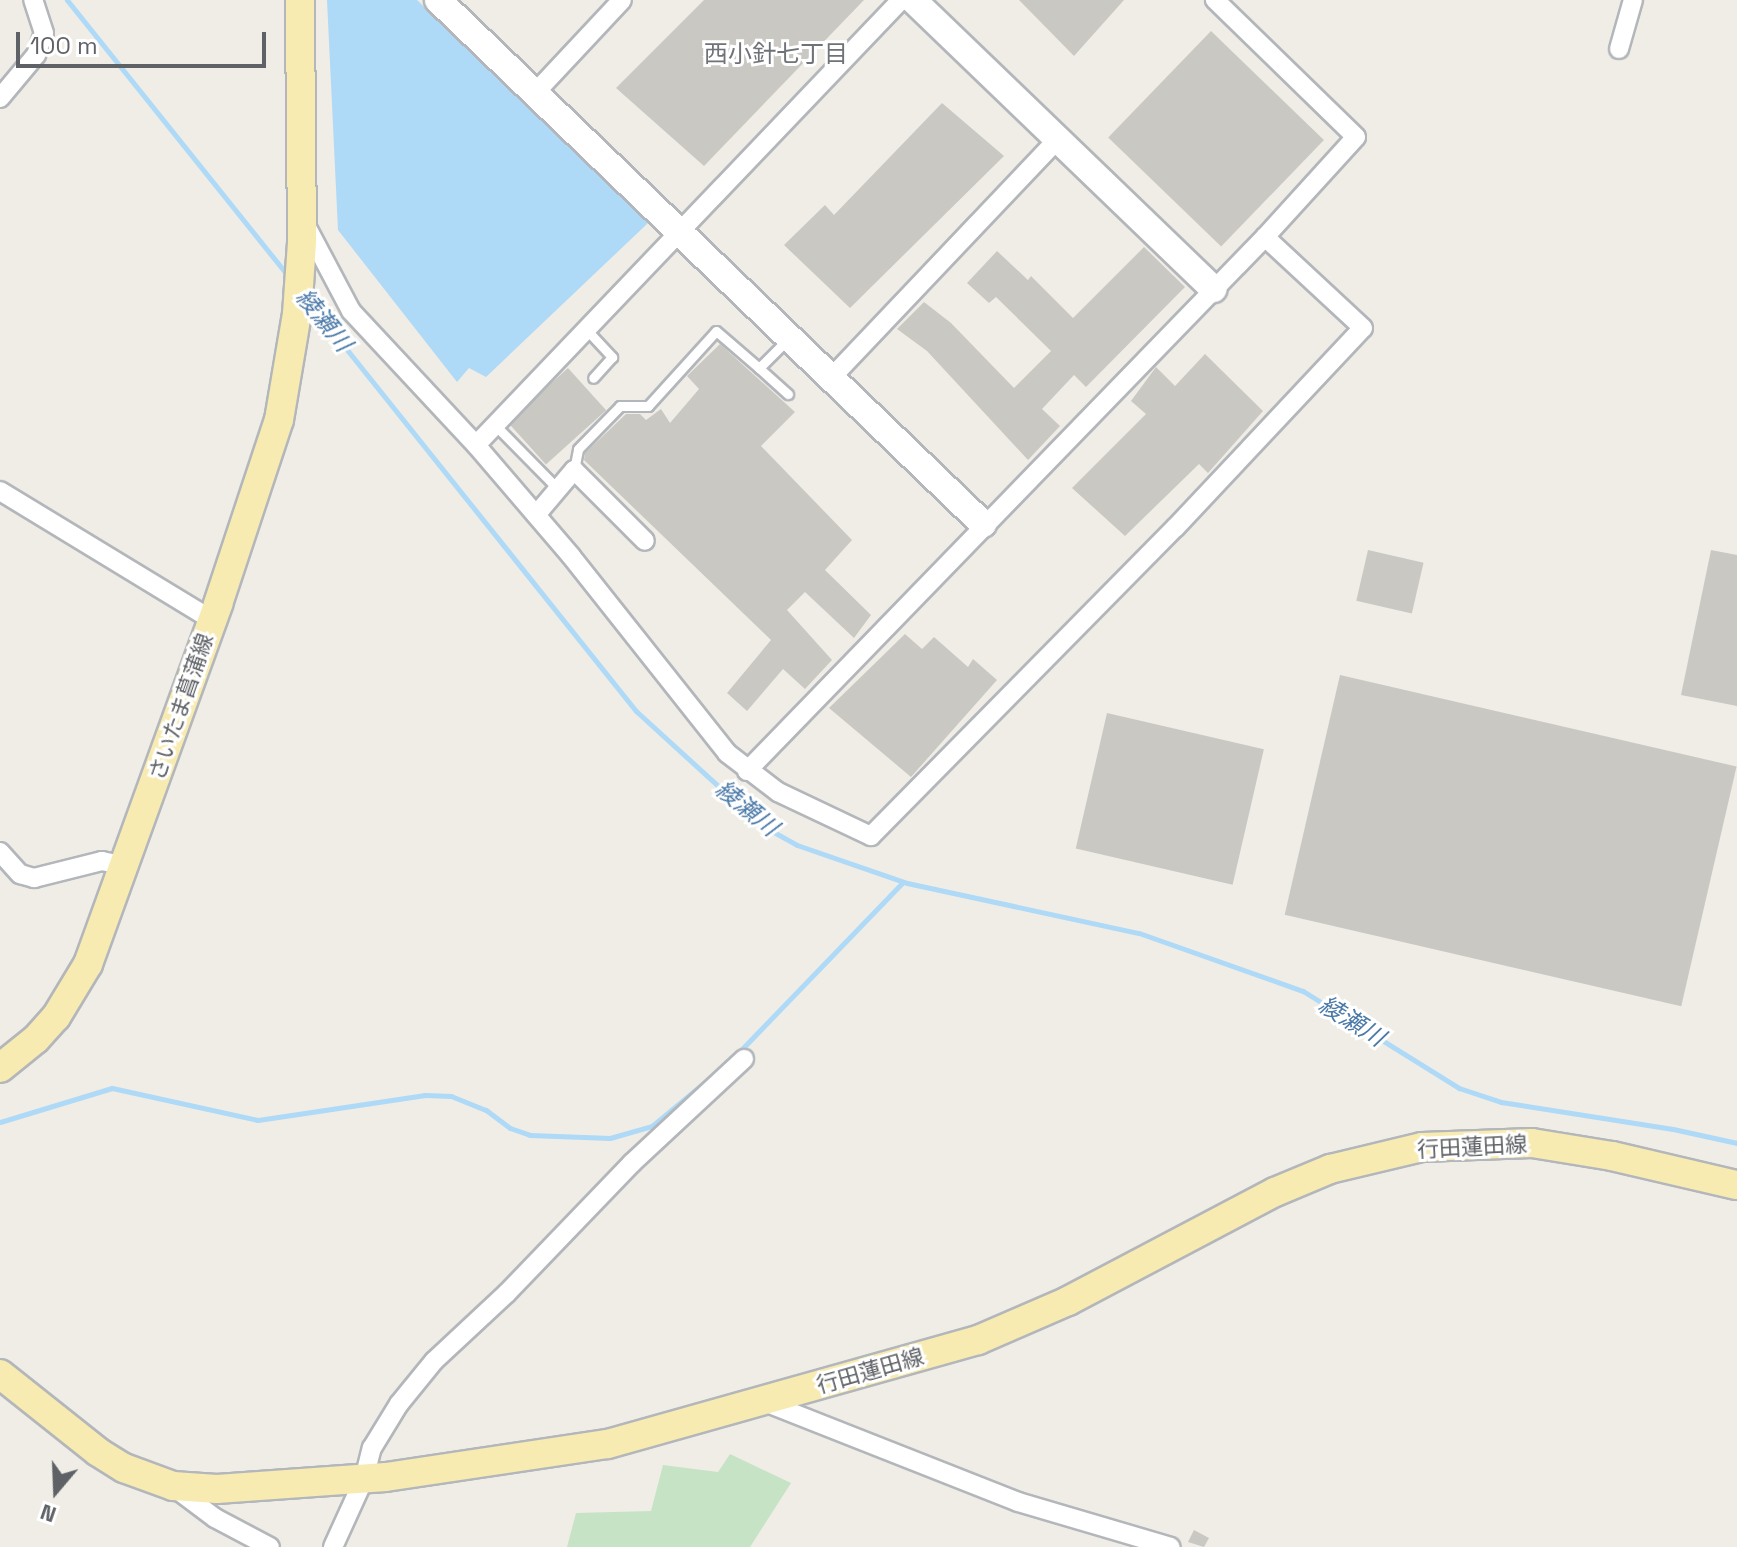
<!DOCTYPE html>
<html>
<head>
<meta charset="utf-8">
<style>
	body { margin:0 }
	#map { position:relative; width:1737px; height:1547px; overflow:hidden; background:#efede6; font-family:"Space Grotesk","Noto Sans JP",sans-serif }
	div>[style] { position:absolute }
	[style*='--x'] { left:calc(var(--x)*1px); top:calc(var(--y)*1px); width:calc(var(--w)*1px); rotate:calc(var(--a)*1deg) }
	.green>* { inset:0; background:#c6e4c5 }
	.water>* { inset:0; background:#aed9f7 }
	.stream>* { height:5px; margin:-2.5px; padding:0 2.5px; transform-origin:2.5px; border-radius:2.5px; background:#aed9f7 }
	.building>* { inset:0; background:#cac8c3; transform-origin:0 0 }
	.roads { filter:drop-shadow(2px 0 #b3b6ba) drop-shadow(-2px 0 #b3b6ba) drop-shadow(0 2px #b3b6ba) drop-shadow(0 -2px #b3b6ba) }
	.lane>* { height:9px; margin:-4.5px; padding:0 4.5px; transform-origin:4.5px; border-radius:4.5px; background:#fff }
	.street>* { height:18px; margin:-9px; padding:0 9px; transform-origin:9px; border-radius:9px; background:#fff }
	.secondary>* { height:26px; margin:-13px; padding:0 13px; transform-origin:13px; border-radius:13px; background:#fff }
	.primary>* { height:28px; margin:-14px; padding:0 14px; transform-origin:14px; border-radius:14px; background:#f8ebb2 }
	span { translate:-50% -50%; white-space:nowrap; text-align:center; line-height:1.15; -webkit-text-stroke:6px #fff; paint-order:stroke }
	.street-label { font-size:22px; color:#5e6165 }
	.neighbourhood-label { font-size:24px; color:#6f7377 }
	.water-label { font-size:24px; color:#4c7aa8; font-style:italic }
	.north { position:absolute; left:16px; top:1451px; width:80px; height:80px; -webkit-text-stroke:6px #fff; paint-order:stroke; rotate:199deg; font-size:22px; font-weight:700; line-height:32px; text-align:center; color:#5e6165 }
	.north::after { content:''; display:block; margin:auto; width:28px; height:36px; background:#5e6165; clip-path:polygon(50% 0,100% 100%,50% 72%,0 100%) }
	.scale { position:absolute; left:16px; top:32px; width:250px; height:36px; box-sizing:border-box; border:4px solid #5e6165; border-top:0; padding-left:10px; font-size:24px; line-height:28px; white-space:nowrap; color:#5e6165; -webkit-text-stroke:6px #fff; paint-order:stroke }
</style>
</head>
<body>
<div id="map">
	<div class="green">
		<div style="clip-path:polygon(730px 1454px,791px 1483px,750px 1547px,567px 1547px,576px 1513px,651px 1511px,663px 1465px,718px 1472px)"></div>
	</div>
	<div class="water">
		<div style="clip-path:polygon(327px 0,417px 0,648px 223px,486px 377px,469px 368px,457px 382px,338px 230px)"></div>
	</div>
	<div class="stream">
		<div style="--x:67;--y:0;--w:355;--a:51.3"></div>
		<div style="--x:308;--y:301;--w:525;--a:51.34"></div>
		<div style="--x:636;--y:711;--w:169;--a:42.4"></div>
		<div style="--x:761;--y:825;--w:41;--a:29.1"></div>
		<div style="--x:797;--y:845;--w:116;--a:19.1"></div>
		<div style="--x:907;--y:883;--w:237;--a:12.2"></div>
		<div style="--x:1139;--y:933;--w:174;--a:19.5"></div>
		<div style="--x:1303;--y:991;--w:184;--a:31.9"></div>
		<div style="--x:1459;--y:1088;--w:44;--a:18.4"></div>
		<div style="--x:1501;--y:1102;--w:174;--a:8.9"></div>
		<div style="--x:1673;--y:1129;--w:66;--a:12.3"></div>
		<div style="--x:737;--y:1054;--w:239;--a:-46"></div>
		<div style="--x:0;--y:1122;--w:117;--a:-16.9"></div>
		<div style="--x:112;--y:1088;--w:149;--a:12.4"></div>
		<div style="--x:258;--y:1120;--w:169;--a:-8.5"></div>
		<div style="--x:425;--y:1095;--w:26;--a:2"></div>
		<div style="--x:451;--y:1096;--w:38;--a:22"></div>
		<div style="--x:486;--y:1110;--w:30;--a:37"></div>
		<div style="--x:510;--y:1128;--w:21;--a:19"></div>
		<div style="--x:530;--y:1135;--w:80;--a:2.1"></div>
		<div style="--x:610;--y:1138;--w:44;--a:-15.9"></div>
		<div style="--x:652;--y:1126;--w:86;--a:-39.8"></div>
	</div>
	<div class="building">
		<div style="clip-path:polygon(704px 0,864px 0,704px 166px,616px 88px)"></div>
		<div style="clip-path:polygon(1019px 0,1124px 0,1074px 56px)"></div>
		<div style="left:1211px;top:31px;width:157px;height:148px;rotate:44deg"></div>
		<div style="clip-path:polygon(942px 103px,1004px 156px,850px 308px,784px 245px,825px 205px,834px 215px)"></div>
		<div style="clip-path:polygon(1144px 247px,1185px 287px,1086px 387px,1074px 375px,1042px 409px,1060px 426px,1028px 460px,927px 351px,897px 329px,924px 302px,951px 323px,1014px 388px,1051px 351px,996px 297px,989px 303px,967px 283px,997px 251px,1028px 280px,1031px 276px,1073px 318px)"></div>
		<div style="clip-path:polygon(720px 344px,795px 412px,761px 446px,852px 540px,825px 570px,871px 615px,854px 638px,805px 592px,787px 610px,832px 660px,805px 689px,783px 669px,747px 711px,727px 693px,771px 640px,584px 460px,585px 453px,626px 414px,640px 414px,646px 420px,661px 409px,670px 423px,699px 389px,687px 376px)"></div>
		<div style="clip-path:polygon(1205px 354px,1263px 411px,1208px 473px,1199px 464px,1125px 536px,1072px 488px,1146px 414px,1131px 401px,1156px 367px,1175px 386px)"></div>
		<div style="left:568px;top:368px;width:57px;height:81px;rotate:48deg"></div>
		<div style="left:1368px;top:550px;width:57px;height:52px;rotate:13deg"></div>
		<div style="clip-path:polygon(1711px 550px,1737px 555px,1737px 706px,1681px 695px)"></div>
		<div style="clip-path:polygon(905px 634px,922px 649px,934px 637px,968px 667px,973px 659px,997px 680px,911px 777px,829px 708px)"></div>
		<div style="left:1340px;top:675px;width:407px;height:246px;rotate:13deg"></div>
		<div style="left:1107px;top:713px;width:161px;height:139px;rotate:13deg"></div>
		<div style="clip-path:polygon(1194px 1530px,1209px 1538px,1204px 1547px,1188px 1542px)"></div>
	</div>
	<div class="roads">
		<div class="lane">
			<div style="--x:585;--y:328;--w:40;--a:47"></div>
			<div style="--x:612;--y:357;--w:28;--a:132"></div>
			<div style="--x:759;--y:368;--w:39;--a:42"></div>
			<div style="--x:495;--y:425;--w:90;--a:45.5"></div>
			<div style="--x:574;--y:470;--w:21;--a:-79"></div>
			<div style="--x:578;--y:449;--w:60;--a:-45.7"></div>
			<div style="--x:620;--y:406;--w:28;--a:0"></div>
			<div style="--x:648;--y:406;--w:101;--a:-47.8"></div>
			<div style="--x:716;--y:331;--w:57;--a:40.7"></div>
			<div style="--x:759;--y:368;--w:40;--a:-45"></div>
		</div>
		<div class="street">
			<div style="--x:901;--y:0;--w:615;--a:133.68"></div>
			<div style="--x:476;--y:445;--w:146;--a:49.4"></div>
			<div style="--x:571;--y:556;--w:251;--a:51.6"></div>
			<div style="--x:727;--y:753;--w:64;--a:37.4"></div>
			<div style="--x:778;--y:792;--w:103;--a:25.3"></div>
			<div style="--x:871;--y:836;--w:433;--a:-45.4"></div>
			<div style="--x:1175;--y:528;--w:274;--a:-46.8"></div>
			<div style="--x:1363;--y:328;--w:134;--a:-137.1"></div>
			<div style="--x:1619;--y:49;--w:51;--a:-74.1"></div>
			<div style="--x:535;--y:93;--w:127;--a:-46.9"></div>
			<div style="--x:0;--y:98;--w:56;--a:-50.1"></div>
			<div style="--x:36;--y:55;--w:23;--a:-70"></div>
			<div style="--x:44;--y:33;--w:35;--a:-108"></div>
			<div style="--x:305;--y:224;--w:98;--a:62.1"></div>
			<div style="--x:351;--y:311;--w:183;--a:47"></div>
			<div style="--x:832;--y:377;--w:325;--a:-46.5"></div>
			<div style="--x:0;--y:491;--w:248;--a:31.3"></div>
			<div style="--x:536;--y:515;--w:59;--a:-49.8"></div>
			<div style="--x:574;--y:470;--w:100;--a:45"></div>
			<div style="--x:747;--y:771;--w:744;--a:-45.87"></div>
			<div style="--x:1265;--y:237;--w:135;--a:-47.7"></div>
			<div style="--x:1356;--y:137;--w:197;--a:-135.8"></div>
			<div style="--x:0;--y:852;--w:30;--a:48"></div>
			<div style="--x:20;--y:874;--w:15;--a:16"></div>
			<div style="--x:34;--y:878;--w:70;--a:-14"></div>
			<div style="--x:102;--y:861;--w:24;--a:12"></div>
			<div style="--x:762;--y:1401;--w:275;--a:21.5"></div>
			<div style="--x:1018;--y:1502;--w:159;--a:16.4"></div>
			<div style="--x:175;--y:1488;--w:50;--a:36.9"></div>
			<div style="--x:215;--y:1518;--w:62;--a:27.8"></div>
			<div style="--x:333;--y:1547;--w:75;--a:-65.5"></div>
			<div style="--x:364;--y:1479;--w:32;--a:-76"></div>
			<div style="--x:372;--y:1448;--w:52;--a:-58.5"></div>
			<div style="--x:399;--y:1404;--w:55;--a:-50.9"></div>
			<div style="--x:434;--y:1361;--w:100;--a:-43"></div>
			<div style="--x:507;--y:1293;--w:180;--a:-46.1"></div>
			<div style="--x:632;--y:1163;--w:153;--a:-42.9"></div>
		</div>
		<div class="secondary">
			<div style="--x:438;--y:0;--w:756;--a:43.87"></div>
			<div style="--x:913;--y:0;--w:417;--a:43.9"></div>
		</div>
		<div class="primary">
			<div style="--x:0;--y:1068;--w:46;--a:-38.9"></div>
			<div style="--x:36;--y:1039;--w:30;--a:-48"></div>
			<div style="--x:56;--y:1017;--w:62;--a:-58.9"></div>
			<div style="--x:88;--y:964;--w:383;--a:-70.1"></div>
			<div style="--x:218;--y:604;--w:194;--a:-71.7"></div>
			<div style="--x:279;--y:420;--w:108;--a:-80.4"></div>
			<div style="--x:297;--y:314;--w:72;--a:-86"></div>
			<div style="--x:302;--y:242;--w:242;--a:-90.5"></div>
			<div style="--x:0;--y:1374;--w:125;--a:38.5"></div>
			<div style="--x:98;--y:1452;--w:31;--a:32"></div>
			<div style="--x:124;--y:1468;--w:52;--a:20.2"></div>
			<div style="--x:173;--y:1486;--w:44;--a:3.9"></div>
			<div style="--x:217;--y:1489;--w:169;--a:-4.1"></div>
			<div style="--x:386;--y:1477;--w:224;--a:-8.5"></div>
			<div style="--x:608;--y:1444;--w:384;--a:-15.7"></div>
			<div style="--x:978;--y:1340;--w:98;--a:-23.4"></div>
			<div style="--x:1068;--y:1301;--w:234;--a:-27.8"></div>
			<div style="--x:1275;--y:1192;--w:60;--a:-22.7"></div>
			<div style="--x:1330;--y:1169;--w:95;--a:-13.4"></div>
			<div style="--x:1422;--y:1147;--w:110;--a:-2.1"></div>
			<div style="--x:1532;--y:1143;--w:81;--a:9.2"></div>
			<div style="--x:1612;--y:1156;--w:128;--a:13.1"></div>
		</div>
	</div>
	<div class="street-label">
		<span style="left:181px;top:707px;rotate:-71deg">さいたま菖蒲線</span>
		<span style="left:1472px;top:1147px;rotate:-3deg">行田蓮田線</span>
		<span style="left:870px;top:1371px;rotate:-16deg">行田蓮田線</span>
	</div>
	<div class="neighbourhood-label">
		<span style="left:776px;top:54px">西小針七丁目</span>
	</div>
	<div class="water-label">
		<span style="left:324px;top:320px;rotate:51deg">綾瀬川</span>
		<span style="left:747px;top:808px;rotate:39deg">綾瀬川</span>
		<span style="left:1352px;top:1021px;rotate:32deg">綾瀬川</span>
	</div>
	<div class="north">N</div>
	<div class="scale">100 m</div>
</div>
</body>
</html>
